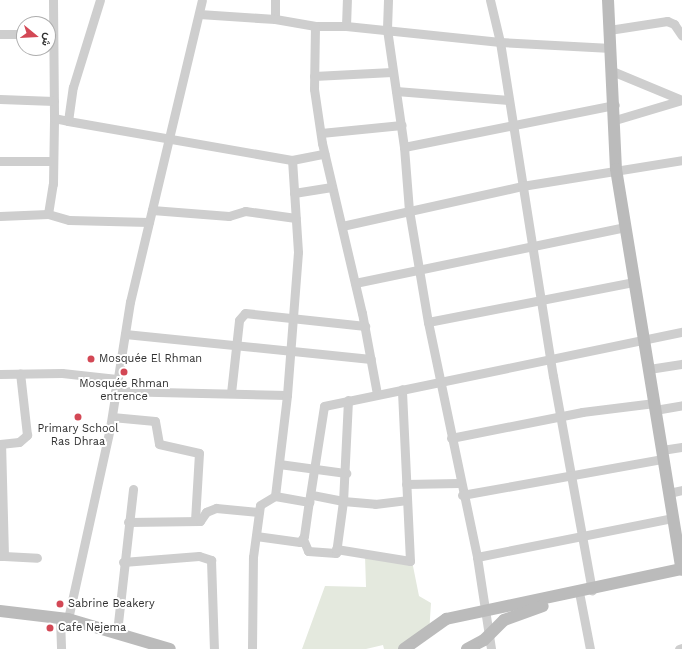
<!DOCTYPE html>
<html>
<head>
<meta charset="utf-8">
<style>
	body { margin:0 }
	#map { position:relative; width:682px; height:649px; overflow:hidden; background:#fff; font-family:"Work Sans",Vazirmatn,sans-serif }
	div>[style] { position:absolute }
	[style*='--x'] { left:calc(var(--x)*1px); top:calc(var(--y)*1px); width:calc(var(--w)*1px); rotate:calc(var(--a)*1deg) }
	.green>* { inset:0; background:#e4e9de }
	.street>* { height:9px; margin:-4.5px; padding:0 4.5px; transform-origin:4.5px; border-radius:4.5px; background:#cecece }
	.secondary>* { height:12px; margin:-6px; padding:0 6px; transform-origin:6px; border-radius:6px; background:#bbb }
	.dots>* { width:11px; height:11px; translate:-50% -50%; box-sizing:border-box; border:2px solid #fff; border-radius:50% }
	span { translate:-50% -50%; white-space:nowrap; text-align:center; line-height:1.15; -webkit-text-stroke:4px #fff; paint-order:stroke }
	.poi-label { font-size:11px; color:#313131 }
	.left { translate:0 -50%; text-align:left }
	.north { position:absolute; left:16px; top:16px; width:40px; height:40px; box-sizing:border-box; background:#fff; border:1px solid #adadad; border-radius:50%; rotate:108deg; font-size:11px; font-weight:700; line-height:16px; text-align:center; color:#313131 }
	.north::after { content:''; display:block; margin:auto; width:14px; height:18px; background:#d34855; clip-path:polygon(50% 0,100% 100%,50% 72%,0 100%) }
</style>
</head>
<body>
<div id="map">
	<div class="green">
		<div style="clip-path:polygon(365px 556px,413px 566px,419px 596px,431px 603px,429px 634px,399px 649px,384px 649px,383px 645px,366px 649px,302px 649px,325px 586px,366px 587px)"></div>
	</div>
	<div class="street">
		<div style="--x:53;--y:0;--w:118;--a:89.5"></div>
		<div style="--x:275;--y:0;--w:19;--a:90"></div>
		<div style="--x:388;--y:0;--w:29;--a:92"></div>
		<div style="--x:387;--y:29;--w:119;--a:81.8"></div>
		<div style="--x:404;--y:147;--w:63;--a:85.5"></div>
		<div style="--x:409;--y:210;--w:114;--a:80.4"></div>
		<div style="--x:428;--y:322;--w:210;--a:-11"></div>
		<div style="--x:490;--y:0;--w:43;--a:76.6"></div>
		<div style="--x:500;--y:42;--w:338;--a:81"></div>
		<div style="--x:553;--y:376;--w:218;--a:79.7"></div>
		<div style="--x:199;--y:14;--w:76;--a:3.8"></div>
		<div style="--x:275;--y:19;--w:41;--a:9.9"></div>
		<div style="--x:315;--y:26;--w:31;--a:0"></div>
		<div style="--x:346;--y:26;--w:26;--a:-88"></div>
		<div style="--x:315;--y:26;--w:63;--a:90.9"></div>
		<div style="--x:314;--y:89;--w:55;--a:81.6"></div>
		<div style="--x:322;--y:143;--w:175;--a:76.8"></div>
		<div style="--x:362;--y:313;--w:82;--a:79.5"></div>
		<div style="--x:346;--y:26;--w:155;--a:5.9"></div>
		<div style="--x:500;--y:42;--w:111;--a:3.1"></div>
		<div style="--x:609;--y:30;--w:59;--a:-8.8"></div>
		<div style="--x:667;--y:21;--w:8;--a:23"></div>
		<div style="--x:674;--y:24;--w:14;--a:56"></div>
		<div style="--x:0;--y:34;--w:24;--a:0"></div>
		<div style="--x:612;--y:71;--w:76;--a:22.5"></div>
		<div style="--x:314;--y:76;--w:78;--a:-2.9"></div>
		<div style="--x:396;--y:91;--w:113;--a:4.6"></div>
		<div style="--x:0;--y:99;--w:54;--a:2.1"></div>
		<div style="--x:615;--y:120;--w:70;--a:-16.6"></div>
		<div style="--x:68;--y:121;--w:227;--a:9.9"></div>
		<div style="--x:292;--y:160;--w:33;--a:-11"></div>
		<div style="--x:321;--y:133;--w:81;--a:-5.6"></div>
		<div style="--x:404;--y:147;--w:215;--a:-11.3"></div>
		<div style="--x:0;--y:161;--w:53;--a:0"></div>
		<div style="--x:294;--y:193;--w:38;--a:-9"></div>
		<div style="--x:152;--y:210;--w:77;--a:4.5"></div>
		<div style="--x:229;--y:216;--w:17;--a:-17"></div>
		<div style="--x:245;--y:211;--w:51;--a:7.8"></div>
		<div style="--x:48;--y:214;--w:22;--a:16"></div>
		<div style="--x:69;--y:220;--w:80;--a:1.4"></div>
		<div style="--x:0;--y:216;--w:48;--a:-2.4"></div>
		<div style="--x:48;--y:214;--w:30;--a:-81"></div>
		<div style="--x:53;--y:184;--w:66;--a:-89.1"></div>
		<div style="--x:54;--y:118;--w:14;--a:12"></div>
		<div style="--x:68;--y:121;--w:34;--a:-82"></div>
		<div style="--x:73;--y:87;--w:91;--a:-72.8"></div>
		<div style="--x:342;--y:226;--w:184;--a:-12.5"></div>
		<div style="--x:522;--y:186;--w:162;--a:-9.2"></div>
		<div style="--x:355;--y:283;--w:276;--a:-11.7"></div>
		<div style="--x:428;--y:322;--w:240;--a:78.2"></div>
		<div style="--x:477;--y:557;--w:93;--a:81.3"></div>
		<div style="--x:125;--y:334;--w:247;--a:5.8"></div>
		<div style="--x:649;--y:369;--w:33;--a:-9"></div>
		<div style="--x:0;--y:374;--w:62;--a:-0.9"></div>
		<div style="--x:62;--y:373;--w:55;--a:6.2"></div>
		<div style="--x:115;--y:391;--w:172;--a:1.3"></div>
		<div style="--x:287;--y:395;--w:143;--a:-85.6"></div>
		<div style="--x:298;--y:252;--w:92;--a:-93.7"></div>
		<div style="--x:231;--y:393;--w:73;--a:-83.7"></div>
		<div style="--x:239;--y:320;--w:9;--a:-49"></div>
		<div style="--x:245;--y:313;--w:121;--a:6.2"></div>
		<div style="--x:348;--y:400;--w:101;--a:92.8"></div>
		<div style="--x:343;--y:501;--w:32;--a:5"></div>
		<div style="--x:375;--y:504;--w:32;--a:-7"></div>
		<div style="--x:655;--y:410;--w:27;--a:-10"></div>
		<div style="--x:112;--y:417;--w:43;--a:5.3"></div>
		<div style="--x:155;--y:421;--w:23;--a:80"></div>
		<div style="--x:159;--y:444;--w:41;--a:12.7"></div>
		<div style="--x:199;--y:453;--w:68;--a:93.4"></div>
		<div style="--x:451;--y:438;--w:134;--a:-11.2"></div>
		<div style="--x:582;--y:412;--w:73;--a:-7.1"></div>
		<div style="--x:0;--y:444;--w:19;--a:-6"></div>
		<div style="--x:19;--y:442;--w:11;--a:-41"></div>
		<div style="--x:27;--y:435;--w:62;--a:-96.4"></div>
		<div style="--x:662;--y:450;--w:20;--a:-9"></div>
		<div style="--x:279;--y:464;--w:68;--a:7.7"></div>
		<div style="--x:406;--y:484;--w:53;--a:-1.1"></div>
		<div style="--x:669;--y:493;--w:13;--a:-13"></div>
		<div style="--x:462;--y:495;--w:204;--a:-10.2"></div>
		<div style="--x:275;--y:496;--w:102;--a:-83.2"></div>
		<div style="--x:128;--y:522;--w:72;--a:-0.8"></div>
		<div style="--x:200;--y:521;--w:11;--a:-56"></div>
		<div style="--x:206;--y:512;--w:11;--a:-22"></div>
		<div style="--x:216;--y:508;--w:43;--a:5.3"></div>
		<div style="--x:256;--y:536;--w:44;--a:7.8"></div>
		<div style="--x:300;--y:542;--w:7;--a:-56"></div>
		<div style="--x:304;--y:536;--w:34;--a:-82"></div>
		<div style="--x:303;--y:539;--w:13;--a:67"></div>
		<div style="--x:308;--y:551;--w:28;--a:4"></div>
		<div style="--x:336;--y:553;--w:52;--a:-82.3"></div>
		<div style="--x:343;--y:501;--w:33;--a:-169"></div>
		<div style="--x:336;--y:549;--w:75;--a:9.2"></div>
		<div style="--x:410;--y:561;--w:172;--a:-92.7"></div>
		<div style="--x:0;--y:556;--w:4;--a:0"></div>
		<div style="--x:4;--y:556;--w:112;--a:-91.5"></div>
		<div style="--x:4;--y:556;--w:33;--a:3"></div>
		<div style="--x:477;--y:557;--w:200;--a:-11.3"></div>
		<div style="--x:123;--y:562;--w:76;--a:-4.5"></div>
		<div style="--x:199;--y:556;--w:13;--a:18"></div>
		<div style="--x:211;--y:560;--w:89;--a:88.1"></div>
		<div style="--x:579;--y:592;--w:58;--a:79.1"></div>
		<div style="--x:60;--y:618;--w:31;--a:88"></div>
		<div style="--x:68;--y:619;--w:196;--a:-77.6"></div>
		<div style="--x:110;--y:428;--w:128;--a:-81"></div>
		<div style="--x:130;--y:302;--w:310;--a:-76.6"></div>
		<div style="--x:117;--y:632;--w:144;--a:-83.6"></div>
		<div style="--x:252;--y:649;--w:92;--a:-89.4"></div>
		<div style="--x:253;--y:557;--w:52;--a:-82.3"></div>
		<div style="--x:260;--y:505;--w:17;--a:-31"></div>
		<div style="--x:275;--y:496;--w:35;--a:10"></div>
		<div style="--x:309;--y:502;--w:97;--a:-81.1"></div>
		<div style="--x:324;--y:406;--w:366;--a:-11.7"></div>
		<div style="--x:679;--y:649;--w:3;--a:-18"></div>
	</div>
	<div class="secondary">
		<div style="--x:608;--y:0;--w:169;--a:87.3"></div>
		<div style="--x:616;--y:169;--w:406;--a:80.7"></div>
		<div style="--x:0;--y:611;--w:68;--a:6.7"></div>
		<div style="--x:68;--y:619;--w:106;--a:16.4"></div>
		<div style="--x:404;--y:649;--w:52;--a:-35.5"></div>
		<div style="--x:446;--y:619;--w:241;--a:-12"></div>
		<div style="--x:467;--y:649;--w:19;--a:-28"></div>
		<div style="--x:484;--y:640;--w:28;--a:-45"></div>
		<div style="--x:504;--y:620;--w:41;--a:-19.7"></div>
	</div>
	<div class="dots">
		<div style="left:91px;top:359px;background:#d34855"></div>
		<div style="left:124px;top:372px;background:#d34855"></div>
		<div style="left:78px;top:417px;background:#d34855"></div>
		<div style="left:60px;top:604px;background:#d34855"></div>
		<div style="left:50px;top:628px;background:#d34855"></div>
	</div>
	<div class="poi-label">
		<span class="left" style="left:99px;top:359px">Mosquée El Rhman</span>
		<span style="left:124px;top:391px">Mosquée Rhman<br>entrence</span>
		<span style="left:78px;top:436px">Primary School<br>Ras Dhraa</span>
		<span class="left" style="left:68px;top:604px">Sabrine Beakery</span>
		<span class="left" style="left:58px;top:628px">Cafe Nejema</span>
	</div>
	<div class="north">ش</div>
</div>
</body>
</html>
